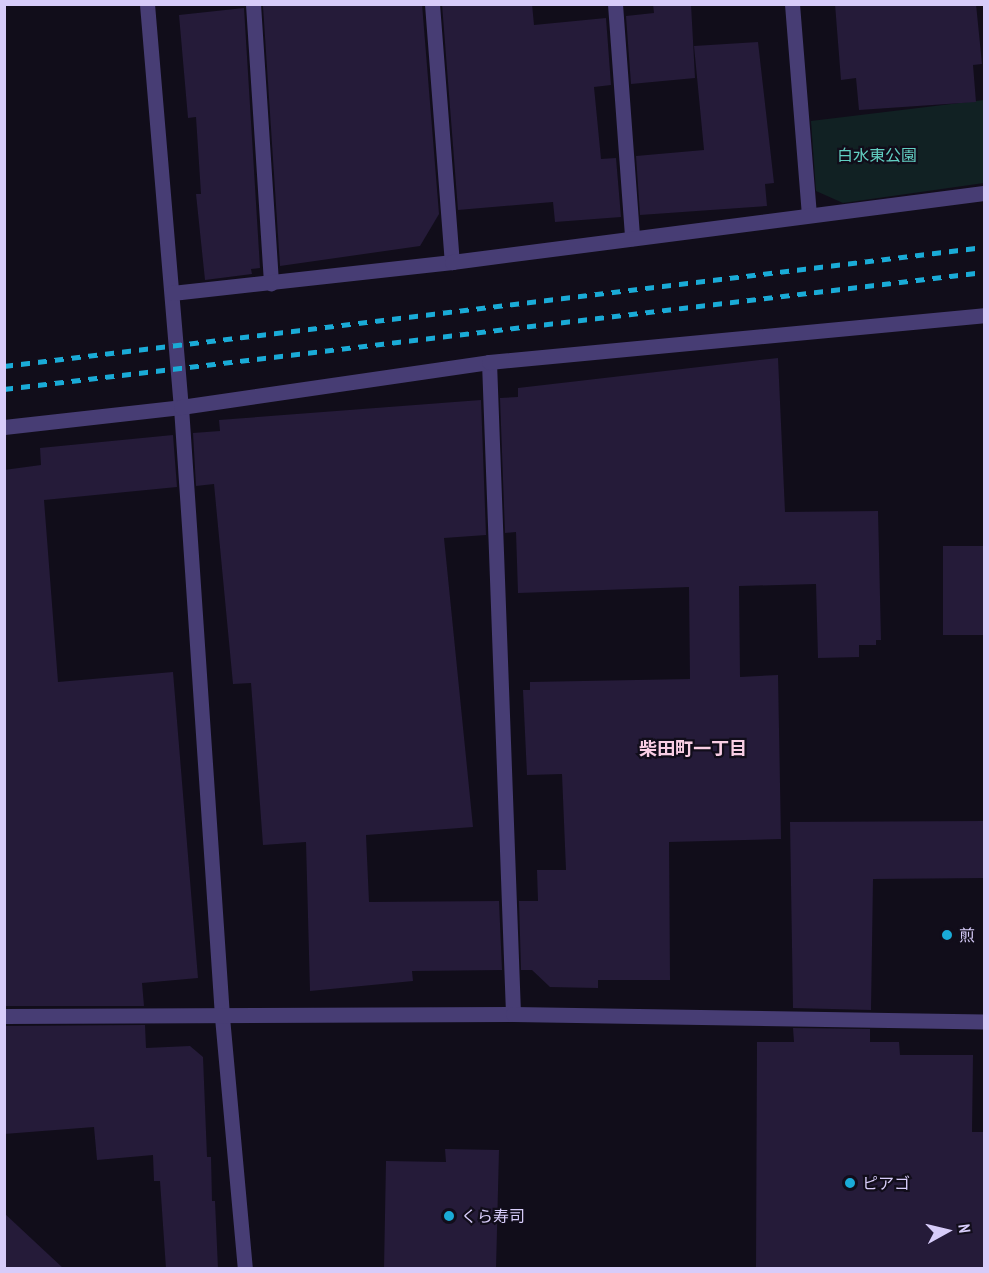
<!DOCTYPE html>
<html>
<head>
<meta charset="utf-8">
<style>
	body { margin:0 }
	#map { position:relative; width:989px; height:1273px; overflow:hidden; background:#110d1a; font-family:"PT Sans Narrow","Noto Sans JP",sans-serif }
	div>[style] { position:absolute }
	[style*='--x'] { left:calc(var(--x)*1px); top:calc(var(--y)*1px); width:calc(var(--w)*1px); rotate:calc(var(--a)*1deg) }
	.green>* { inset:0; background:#112123 }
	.building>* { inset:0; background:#251b39; transform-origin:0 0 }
	.minor>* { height:15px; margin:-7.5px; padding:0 7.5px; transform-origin:7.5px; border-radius:7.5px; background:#473d74 }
	.rail>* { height:4.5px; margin-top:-2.25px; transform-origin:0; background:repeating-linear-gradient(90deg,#1aabd7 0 9px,transparent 0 17px) }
	.dots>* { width:16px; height:16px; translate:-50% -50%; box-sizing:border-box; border:3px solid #110d1a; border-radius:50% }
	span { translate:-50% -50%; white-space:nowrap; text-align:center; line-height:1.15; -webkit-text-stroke:4.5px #110d1a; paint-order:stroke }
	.park-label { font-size:16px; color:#62cfc2 }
	.poi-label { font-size:16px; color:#d7ccf9 }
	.left { translate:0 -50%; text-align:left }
	.neighbourhood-label { font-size:18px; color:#f9cee4; font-weight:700 }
	.frame { position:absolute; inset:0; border:6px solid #d7ccf9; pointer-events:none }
	.north { position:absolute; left:917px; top:1201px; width:60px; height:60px; -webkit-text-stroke:4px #110d1a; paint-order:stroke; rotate:82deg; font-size:16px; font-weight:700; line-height:24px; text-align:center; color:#d7ccf9 }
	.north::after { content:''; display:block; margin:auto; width:21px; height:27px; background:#d7ccf9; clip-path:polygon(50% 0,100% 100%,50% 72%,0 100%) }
</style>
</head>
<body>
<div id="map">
	<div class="green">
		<div style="clip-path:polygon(984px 100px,984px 183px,843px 203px,816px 191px,811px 121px)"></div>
	</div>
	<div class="building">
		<div style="clip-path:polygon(283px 4px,422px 4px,439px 214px,420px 246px,280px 266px,263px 6px)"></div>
		<div style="clip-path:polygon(442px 4px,532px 4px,534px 25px,606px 18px,611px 85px,594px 87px,601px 159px,616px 158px,621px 217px,555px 222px,553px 202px,458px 210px)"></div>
		<div style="clip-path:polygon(653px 4px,691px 4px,695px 78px,631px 84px,626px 16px,654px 13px)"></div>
		<div style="clip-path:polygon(835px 4px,976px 4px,982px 64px,973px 65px,976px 102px,859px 110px,856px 78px,841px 80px)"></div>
		<div style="clip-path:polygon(244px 8px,260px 268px,251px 269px,252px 274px,205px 280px,196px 194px,201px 194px,196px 117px,188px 118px,179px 15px)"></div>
		<div style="clip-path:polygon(758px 42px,774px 183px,765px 184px,767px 206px,640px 215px,636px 156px,704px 150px,694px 46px)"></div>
		<div style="clip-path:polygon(778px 358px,785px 512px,878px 511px,881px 640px,876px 640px,876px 645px,859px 645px,859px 657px,818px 658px,816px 584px,739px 586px,740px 677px,778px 675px,781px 839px,669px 842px,670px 980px,598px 980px,598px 988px,550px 987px,532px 970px,521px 970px,519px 901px,538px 901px,537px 870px,566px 870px,562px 774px,527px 775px,523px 690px,530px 690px,530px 682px,690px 679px,689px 587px,518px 593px,516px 532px,505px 533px,500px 398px,518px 397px,518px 388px)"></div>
		<div style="clip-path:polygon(481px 400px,486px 535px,444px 538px,473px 827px,366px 835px,369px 902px,499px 901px,502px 970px,412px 971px,413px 981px,310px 991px,306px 842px,263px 845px,251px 683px,233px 684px,214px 484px,196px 486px,193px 433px,220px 431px,219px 420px)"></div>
		<div style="clip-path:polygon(173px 435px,177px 487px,44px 500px,58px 682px,173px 672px,198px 978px,142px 983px,144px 1006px,4px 1006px,4px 470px,41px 465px,40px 448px)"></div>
		<div style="left:943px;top:546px;width:41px;height:89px"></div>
		<div style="clip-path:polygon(984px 821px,984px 878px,873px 879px,871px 1010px,793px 1008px,790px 822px)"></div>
		<div style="clip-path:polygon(145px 1025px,146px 1048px,190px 1046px,203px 1057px,207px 1157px,211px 1157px,212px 1201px,215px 1201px,218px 1269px,166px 1269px,160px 1181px,154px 1181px,153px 1155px,97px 1160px,94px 1127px,4px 1134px,4px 1026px)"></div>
		<div style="clip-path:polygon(793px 1028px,870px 1029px,870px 1042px,899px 1042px,900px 1055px,973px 1055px,972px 1132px,984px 1132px,984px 1269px,756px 1269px,757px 1042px,794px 1042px)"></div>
		<div style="clip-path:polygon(445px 1149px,499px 1150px,496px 1269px,384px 1269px,386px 1161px,446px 1162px)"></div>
		<div style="clip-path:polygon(4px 1213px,64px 1269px,4px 1269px)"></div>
	</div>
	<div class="minor">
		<div style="--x:147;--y:4;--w:404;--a:85.2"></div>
		<div style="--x:181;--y:407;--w:611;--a:86.15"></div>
		<div style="--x:222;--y:1017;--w:252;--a:84.8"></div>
		<div style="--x:253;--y:4;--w:280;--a:86.3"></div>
		<div style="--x:432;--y:4;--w:259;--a:85.6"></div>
		<div style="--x:615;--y:4;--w:235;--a:85.8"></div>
		<div style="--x:792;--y:4;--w:211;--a:85.4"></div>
		<div style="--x:172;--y:293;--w:282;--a:-6.3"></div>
		<div style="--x:452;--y:262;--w:536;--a:-7.39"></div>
		<div style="--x:489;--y:362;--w:652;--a:87.89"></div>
		<div style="--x:4;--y:427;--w:178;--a:-6.4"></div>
		<div style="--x:181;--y:407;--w:311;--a:-8.3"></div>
		<div style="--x:489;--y:362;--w:497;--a:-5.4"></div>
		<div style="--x:4;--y:1016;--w:509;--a:-0.23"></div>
		<div style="--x:513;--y:1014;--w:471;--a:0.9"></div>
	</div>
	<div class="rail">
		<div style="--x:4;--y:366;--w:987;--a:-6.92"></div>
		<div style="--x:4;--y:389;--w:987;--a:-6.81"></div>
	</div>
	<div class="dots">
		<div style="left:947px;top:935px;background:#1aabd7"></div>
		<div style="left:850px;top:1183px;background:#1aabd7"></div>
		<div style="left:449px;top:1216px;background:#1aabd7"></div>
	</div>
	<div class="park-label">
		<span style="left:877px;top:155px">白水東公園</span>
	</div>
	<div class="poi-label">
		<span class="left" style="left:959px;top:935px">煎</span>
		<span class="left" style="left:862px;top:1183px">ピアゴ</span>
		<span class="left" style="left:461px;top:1216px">くら寿司</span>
	</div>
	<div class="neighbourhood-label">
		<span style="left:693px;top:749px">柴田町一丁目</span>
	</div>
	<div class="frame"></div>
	<div class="north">N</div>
</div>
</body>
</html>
